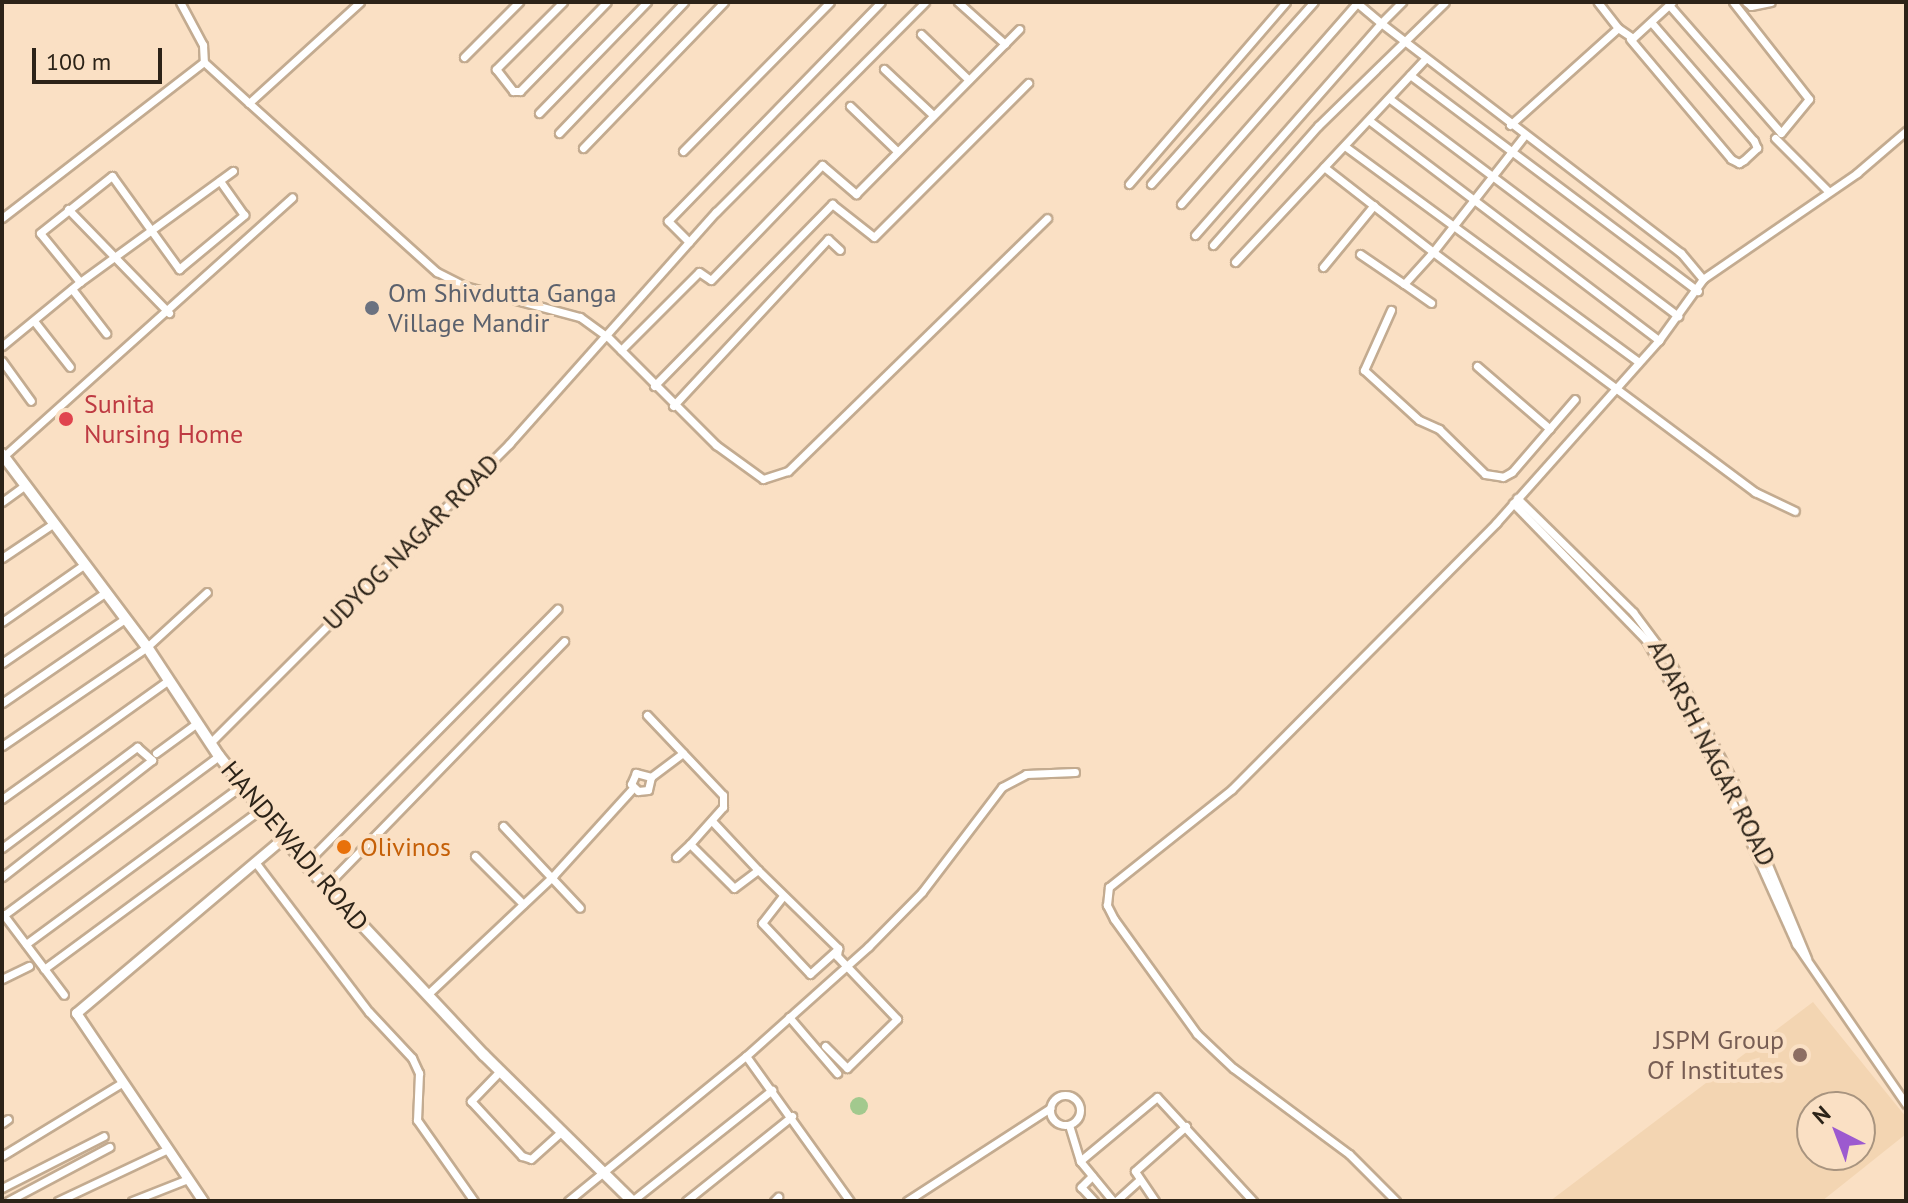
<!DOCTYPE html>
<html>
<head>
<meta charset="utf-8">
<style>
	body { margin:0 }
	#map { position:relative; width:1908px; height:1203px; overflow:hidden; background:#fae0c4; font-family:"PT Sans",sans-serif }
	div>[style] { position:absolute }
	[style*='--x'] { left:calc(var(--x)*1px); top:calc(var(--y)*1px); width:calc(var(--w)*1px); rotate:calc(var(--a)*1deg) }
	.built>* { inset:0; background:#f3d5b2 }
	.green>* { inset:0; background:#a2c98e }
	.round { border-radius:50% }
	.roads { filter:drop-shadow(2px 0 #c3ab90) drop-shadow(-2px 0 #c3ab90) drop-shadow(0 2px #c3ab90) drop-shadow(0 -2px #c3ab90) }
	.minor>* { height:7px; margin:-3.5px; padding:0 3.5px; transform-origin:3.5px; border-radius:3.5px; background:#fff }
	.minor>.ring { margin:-3.5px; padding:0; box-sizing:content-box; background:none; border:7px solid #fff; border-radius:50% }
	.tertiary>* { height:9px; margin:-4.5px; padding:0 4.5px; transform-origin:4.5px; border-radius:4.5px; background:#fff }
	.secondary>* { height:10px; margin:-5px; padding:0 5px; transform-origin:5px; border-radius:5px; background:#fff }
	.dots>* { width:22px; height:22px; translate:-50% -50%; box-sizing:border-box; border:4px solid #fae0c4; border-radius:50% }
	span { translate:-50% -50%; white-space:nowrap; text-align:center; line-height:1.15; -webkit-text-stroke:8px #fae0c4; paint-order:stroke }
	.worship-label { font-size:26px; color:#5b616d }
	.left { translate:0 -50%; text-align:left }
	.health-label { font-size:26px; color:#be3a42 }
	.street-label { font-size:26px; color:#2c2318 }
	.food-label { font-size:26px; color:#c56008 }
	.education-label { font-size:26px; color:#785e54 }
	.right { translate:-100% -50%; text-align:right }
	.frame { position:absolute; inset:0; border:4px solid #2c2318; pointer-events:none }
	.north { position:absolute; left:1796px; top:1091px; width:80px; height:80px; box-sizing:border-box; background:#fae0c4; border:2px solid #a8947f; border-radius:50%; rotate:318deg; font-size:22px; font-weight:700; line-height:32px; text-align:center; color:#2c2318 }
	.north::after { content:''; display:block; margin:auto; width:28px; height:36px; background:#9c5acf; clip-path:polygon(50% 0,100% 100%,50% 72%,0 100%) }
	.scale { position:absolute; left:32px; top:48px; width:130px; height:36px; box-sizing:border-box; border:4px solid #2c2318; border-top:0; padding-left:10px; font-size:24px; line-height:28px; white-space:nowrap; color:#2c2318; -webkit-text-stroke:6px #fae0c4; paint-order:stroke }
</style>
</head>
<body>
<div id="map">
	<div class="built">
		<div style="clip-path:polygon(evenodd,1813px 1002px,1906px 1117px,1906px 1134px,1822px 1201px,1550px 1201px,1813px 1002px,1812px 1107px,1860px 1107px,1860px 1155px,1812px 1155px,1812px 1107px)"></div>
	</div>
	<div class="green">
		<div class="round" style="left:850px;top:1097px;width:18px;height:18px"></div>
	</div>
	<div class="roads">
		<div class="minor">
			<div style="--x:180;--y:2;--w:49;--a:61.9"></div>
			<div style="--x:203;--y:45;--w:17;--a:87"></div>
			<div style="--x:563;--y:2;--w:95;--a:135"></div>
			<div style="--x:496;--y:69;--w:28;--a:52"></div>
			<div style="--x:513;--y:91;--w:7;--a:0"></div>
			<div style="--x:520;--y:91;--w:124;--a:-45.7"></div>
			<div style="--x:958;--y:2;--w:63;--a:41.8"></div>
			<div style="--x:1356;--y:2;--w:33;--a:40"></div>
			<div style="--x:1381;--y:23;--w:30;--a:-45"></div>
			<div style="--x:1746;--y:2;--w:6;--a:39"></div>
			<div style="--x:1751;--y:6;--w:20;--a:-11"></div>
			<div style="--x:1669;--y:5;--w:170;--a:48.8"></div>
			<div style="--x:1781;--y:133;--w:44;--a:-50.5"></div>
			<div style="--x:1809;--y:99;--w:123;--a:-128.1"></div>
			<div style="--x:1618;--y:28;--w:18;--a:34"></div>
			<div style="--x:1633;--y:38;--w:53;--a:-42.7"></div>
			<div style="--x:921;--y:34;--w:66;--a:43.8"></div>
			<div style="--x:1630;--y:39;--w:157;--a:49.9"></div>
			<div style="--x:1731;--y:159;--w:9;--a:27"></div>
			<div style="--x:1739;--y:163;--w:6;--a:-31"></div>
			<div style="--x:1744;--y:160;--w:18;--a:-43"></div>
			<div style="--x:1757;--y:148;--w:8;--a:-113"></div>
			<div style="--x:1754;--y:141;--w:157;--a:-130.9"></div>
			<div style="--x:464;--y:57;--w:78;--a:-45"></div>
			<div style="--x:204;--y:62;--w:61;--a:42.3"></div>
			<div style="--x:249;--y:103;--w:150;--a:-42.3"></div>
			<div style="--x:884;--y:69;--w:67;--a:43.2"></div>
			<div style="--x:1410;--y:75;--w:360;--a:36.9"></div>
			<div style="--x:1390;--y:99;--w:361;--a:37"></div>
			<div style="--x:249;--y:103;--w:253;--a:42"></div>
			<div style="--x:437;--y:272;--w:30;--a:27"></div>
			<div style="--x:464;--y:286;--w:120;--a:15"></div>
			<div style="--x:580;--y:317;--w:34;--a:36"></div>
			<div style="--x:608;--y:337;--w:153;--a:45"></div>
			<div style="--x:716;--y:445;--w:58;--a:35.9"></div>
			<div style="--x:763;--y:479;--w:26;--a:-18"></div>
			<div style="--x:788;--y:471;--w:362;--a:-44.3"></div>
			<div style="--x:850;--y:106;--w:65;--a:43.8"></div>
			<div style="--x:539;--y:113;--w:155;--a:-45.8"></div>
			<div style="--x:1370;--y:121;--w:363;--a:37.2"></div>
			<div style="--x:1510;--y:125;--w:145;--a:-41.9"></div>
			<div style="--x:1618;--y:28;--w:33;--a:-128"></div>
			<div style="--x:559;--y:133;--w:181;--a:-46.3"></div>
			<div style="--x:1775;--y:138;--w:76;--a:45"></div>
			<div style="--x:1346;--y:147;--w:363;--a:36.3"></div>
			<div style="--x:583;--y:148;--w:203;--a:-46"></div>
			<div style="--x:683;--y:151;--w:209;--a:-45.4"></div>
			<div style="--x:1324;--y:167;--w:138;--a:37.9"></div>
			<div style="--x:1433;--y:252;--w:147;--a:-51.9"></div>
			<div style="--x:1129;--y:184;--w:240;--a:-49.2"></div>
			<div style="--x:1151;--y:184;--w:244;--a:-48.2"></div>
			<div style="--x:1181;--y:204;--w:267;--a:-48.8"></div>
			<div style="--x:68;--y:209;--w:145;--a:45.8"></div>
			<div style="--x:2;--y:218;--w:255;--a:-37.7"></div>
			<div style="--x:1195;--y:235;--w:282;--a:-48.7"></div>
			<div style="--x:1381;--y:23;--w:378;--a:37.5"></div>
			<div style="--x:1681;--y:253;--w:34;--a:50"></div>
			<div style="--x:689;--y:242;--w:30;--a:-135"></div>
			<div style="--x:668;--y:221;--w:305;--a:-45.8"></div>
			<div style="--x:1213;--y:245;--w:159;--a:-48.6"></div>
			<div style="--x:1318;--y:126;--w:177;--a:-44.3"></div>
			<div style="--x:1360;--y:254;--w:53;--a:34.3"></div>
			<div style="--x:1404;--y:284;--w:43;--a:-47.8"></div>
			<div style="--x:1433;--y:252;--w:402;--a:36.7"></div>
			<div style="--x:1755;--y:492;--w:44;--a:25.4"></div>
			<div style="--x:1235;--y:262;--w:278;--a:-46.9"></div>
			<div style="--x:1323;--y:267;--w:80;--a:-50.6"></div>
			<div style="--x:80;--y:282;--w:63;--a:-129.2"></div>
			<div style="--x:40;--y:233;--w:92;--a:-38.4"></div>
			<div style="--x:112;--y:176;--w:115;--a:54.2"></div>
			<div style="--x:179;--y:269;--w:85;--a:-39.7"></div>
			<div style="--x:244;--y:215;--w:42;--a:-125.2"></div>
			<div style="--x:1404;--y:284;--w:33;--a:35"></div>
			<div style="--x:72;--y:289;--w:56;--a:52.3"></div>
			<div style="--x:1391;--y:310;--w:66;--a:114.2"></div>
			<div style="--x:1364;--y:370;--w:74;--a:42.3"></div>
			<div style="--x:1419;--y:420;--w:22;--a:24"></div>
			<div style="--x:1439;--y:429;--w:64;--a:44.4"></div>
			<div style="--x:1485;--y:474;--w:18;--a:9"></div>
			<div style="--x:1503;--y:477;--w:10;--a:-29"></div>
			<div style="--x:1512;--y:472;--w:96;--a:-49.2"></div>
			<div style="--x:34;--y:321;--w:58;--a:52"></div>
			<div style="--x:2;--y:346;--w:101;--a:-39.4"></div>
			<div style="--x:80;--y:282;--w:189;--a:-36"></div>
			<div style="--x:621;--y:350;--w:110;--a:-45"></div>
			<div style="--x:699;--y:272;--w:14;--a:34"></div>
			<div style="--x:711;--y:280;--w:160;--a:-46"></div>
			<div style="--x:822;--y:165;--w:45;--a:40.5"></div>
			<div style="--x:856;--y:194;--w:232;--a:-45.3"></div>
			<div style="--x:2;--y:361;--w:49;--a:54.1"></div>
			<div style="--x:1477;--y:366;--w:96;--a:40.8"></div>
			<div style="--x:654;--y:386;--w:255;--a:-45.6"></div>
			<div style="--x:832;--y:204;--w:53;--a:38.2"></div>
			<div style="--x:874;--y:237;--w:218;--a:-45"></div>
			<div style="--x:673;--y:406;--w:228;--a:-47.1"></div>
			<div style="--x:828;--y:239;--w:16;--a:43"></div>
			<div style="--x:4;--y:456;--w:387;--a:-41.9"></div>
			<div style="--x:1517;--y:498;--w:163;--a:44.5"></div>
			<div style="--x:1633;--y:612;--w:64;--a:53.3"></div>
			<div style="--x:1671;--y:663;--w:136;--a:62.3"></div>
			<div style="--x:1734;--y:783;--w:190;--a:67.4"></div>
			<div style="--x:2;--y:502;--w:29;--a:-36"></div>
			<div style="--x:1513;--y:503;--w:191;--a:45.8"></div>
			<div style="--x:1646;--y:640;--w:146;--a:61"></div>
			<div style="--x:1717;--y:768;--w:193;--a:65.8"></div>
			<div style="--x:1796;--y:944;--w:194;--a:55.5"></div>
			<div style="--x:2;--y:558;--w:63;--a:-33.9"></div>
			<div style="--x:2;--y:622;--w:101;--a:-34.9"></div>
			<div style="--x:2;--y:663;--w:126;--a:-34.3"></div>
			<div style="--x:2;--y:703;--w:150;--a:-34.4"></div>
			<div style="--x:647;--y:715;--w:110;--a:46.5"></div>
			<div style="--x:723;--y:795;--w:12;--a:90"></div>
			<div style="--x:723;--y:807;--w:50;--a:131.7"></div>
			<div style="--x:210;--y:743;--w:423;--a:-45"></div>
			<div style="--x:509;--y:444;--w:311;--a:-48.3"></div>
			<div style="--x:716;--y:212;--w:296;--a:-45.1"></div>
			<div style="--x:2;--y:746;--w:176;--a:-34.3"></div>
			<div style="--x:147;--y:647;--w:81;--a:-42.5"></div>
			<div style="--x:156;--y:753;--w:51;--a:-36.2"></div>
			<div style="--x:651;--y:777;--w:16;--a:-165"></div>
			<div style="--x:636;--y:773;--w:12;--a:114"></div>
			<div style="--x:631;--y:784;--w:10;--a:45"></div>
			<div style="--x:638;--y:791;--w:10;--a:-6"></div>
			<div style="--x:648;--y:790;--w:13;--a:-77"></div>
			<div style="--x:651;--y:777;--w:40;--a:-37"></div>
			<div style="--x:2;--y:799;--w:205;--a:-35.5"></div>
			<div style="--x:712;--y:821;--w:67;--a:46.8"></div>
			<div style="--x:503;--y:826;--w:112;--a:46.8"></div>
			<div style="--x:2;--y:848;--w:169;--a:-36.8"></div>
			<div style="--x:137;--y:747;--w:20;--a:41"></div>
			<div style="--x:152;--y:760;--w:190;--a:142"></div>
			<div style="--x:475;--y:856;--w:68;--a:45"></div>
			<div style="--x:676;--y:857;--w:19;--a:-43"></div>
			<div style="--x:690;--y:844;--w:62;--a:45"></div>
			<div style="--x:734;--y:888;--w:30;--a:-37"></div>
			<div style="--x:758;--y:870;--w:112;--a:44.3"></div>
			<div style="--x:838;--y:948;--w:8;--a:97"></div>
			<div style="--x:837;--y:956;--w:87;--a:46.4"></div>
			<div style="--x:897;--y:1019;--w:70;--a:135.6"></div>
			<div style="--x:847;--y:1068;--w:31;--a:-135"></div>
			<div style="--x:255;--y:862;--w:188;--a:52.8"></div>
			<div style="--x:369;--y:1012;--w:63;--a:46.9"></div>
			<div style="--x:412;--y:1058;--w:17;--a:65"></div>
			<div style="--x:419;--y:1073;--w:47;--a:92.4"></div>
			<div style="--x:417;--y:1120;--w:99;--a:54.9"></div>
			<div style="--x:305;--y:864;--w:359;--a:-45.3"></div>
			<div style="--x:325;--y:887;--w:343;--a:-45.8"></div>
			<div style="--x:783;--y:896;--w:34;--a:128"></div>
			<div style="--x:762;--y:923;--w:70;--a:46.7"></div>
			<div style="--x:810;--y:974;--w:38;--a:-42"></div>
			<div style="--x:3;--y:914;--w:101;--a:53"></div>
			<div style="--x:4;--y:915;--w:267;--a:-36.5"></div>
			<div style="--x:26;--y:944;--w:267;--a:-36.3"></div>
			<div style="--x:44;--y:969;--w:268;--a:-36.4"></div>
			<div style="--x:2;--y:979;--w:30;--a:-26"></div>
			<div style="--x:428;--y:994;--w:172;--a:-43.3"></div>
			<div style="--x:553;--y:876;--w:119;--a:-47.7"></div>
			<div style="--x:789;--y:1017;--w:74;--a:49.4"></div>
			<div style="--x:746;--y:1056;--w:178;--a:54.4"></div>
			<div style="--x:500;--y:1071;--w:42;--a:134"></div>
			<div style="--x:471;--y:1101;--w:75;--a:47.2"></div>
			<div style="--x:522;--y:1156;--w:9;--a:18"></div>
			<div style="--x:531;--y:1159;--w:42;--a:-42.1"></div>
			<div class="ring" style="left:1050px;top:1095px;width:23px;height:23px"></div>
			<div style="--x:2;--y:1123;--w:7;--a:-34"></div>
			<div style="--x:1069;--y:1125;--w:38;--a:73"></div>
			<div style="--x:1080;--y:1161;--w:52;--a:50.5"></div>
			<div style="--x:2;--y:1156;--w:142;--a:-31.4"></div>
			<div style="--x:1080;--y:1161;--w:100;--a:-39.7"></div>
			<div style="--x:1157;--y:1097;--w:142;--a:47.3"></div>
			<div style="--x:1092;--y:1176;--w:16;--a:135"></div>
			<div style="--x:1081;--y:1187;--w:19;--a:47"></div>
			<div style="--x:2;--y:1188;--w:114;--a:-27"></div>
			<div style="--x:8;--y:1201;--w:115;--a:-28.1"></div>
			<div style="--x:58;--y:1201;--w:122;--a:-25.3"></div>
			<div style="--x:132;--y:1201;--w:60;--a:-21.4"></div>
			<div style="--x:568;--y:1201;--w:230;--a:-39.2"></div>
			<div style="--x:746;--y:1056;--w:164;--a:-41.8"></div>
			<div style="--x:868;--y:947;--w:77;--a:-45.5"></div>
			<div style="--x:922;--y:892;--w:132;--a:-52.7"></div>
			<div style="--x:1002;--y:787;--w:27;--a:-28"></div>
			<div style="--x:1026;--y:774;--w:49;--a:-2.3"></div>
			<div style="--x:632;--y:1201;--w:179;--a:-38.4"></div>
			<div style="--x:686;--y:1201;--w:136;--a:-38.7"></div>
			<div style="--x:774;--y:1201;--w:6;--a:-45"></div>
			<div style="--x:907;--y:1201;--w:171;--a:-33"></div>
			<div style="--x:1116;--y:1201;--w:30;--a:-42"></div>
			<div style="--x:1155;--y:1201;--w:36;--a:-124"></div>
			<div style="--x:1135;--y:1171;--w:68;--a:-41.4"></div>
			<div style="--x:1396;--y:1201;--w:66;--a:-135"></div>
			<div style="--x:1349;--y:1154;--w:144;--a:-143.4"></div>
			<div style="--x:1233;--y:1068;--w:50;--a:-136.6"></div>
			<div style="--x:1197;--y:1034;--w:142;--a:-125.8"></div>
			<div style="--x:1114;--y:919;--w:16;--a:-117"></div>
			<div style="--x:1107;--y:905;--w:18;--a:-84"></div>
			<div style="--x:1109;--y:887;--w:157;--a:-38.5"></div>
			<div style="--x:1232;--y:789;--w:375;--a:-45.2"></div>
			<div style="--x:1496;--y:523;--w:245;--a:-48.3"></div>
			<div style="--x:1659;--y:340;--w:75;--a:-54.2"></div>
			<div style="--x:1703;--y:279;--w:187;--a:-34.5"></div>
			<div style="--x:1857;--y:173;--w:65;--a:-40.6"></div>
		</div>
		<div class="tertiary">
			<div style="--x:203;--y:1201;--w:227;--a:-124"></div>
			<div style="--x:76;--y:1013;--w:271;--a:-40.2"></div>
		</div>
		<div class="secondary">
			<div style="--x:2;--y:454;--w:241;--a:53.1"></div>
			<div style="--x:147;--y:647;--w:131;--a:56.6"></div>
			<div style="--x:219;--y:756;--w:138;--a:51.5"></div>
			<div style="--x:305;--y:864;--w:262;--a:46.9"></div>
			<div style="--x:484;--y:1055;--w:208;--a:44.6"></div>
		</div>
	</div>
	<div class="dots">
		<div style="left:372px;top:308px;background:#6b7280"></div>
		<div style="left:66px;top:419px;background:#e0444e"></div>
		<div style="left:344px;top:847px;background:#e8710a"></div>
		<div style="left:1800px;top:1055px;background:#8d6e63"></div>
	</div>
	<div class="worship-label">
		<span class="left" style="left:388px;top:308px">Om Shivdutta Ganga<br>Village Mandir</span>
	</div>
	<div class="health-label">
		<span class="left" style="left:84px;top:419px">Sunita<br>Nursing Home</span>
	</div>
	<div class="street-label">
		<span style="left:411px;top:542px;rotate:-45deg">UDYOG NAGAR ROAD</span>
		<span style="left:1712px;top:753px;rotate:63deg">ADARSH NAGAR ROAD</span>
		<span style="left:295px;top:846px;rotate:50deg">HANDEWADI ROAD</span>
	</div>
	<div class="food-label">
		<span class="left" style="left:360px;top:847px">Olivinos</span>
	</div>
	<div class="education-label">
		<span class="right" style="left:1784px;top:1055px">JSPM Group<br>Of Institutes</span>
	</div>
	<div class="frame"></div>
	<div class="north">N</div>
	<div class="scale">100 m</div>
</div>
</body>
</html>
